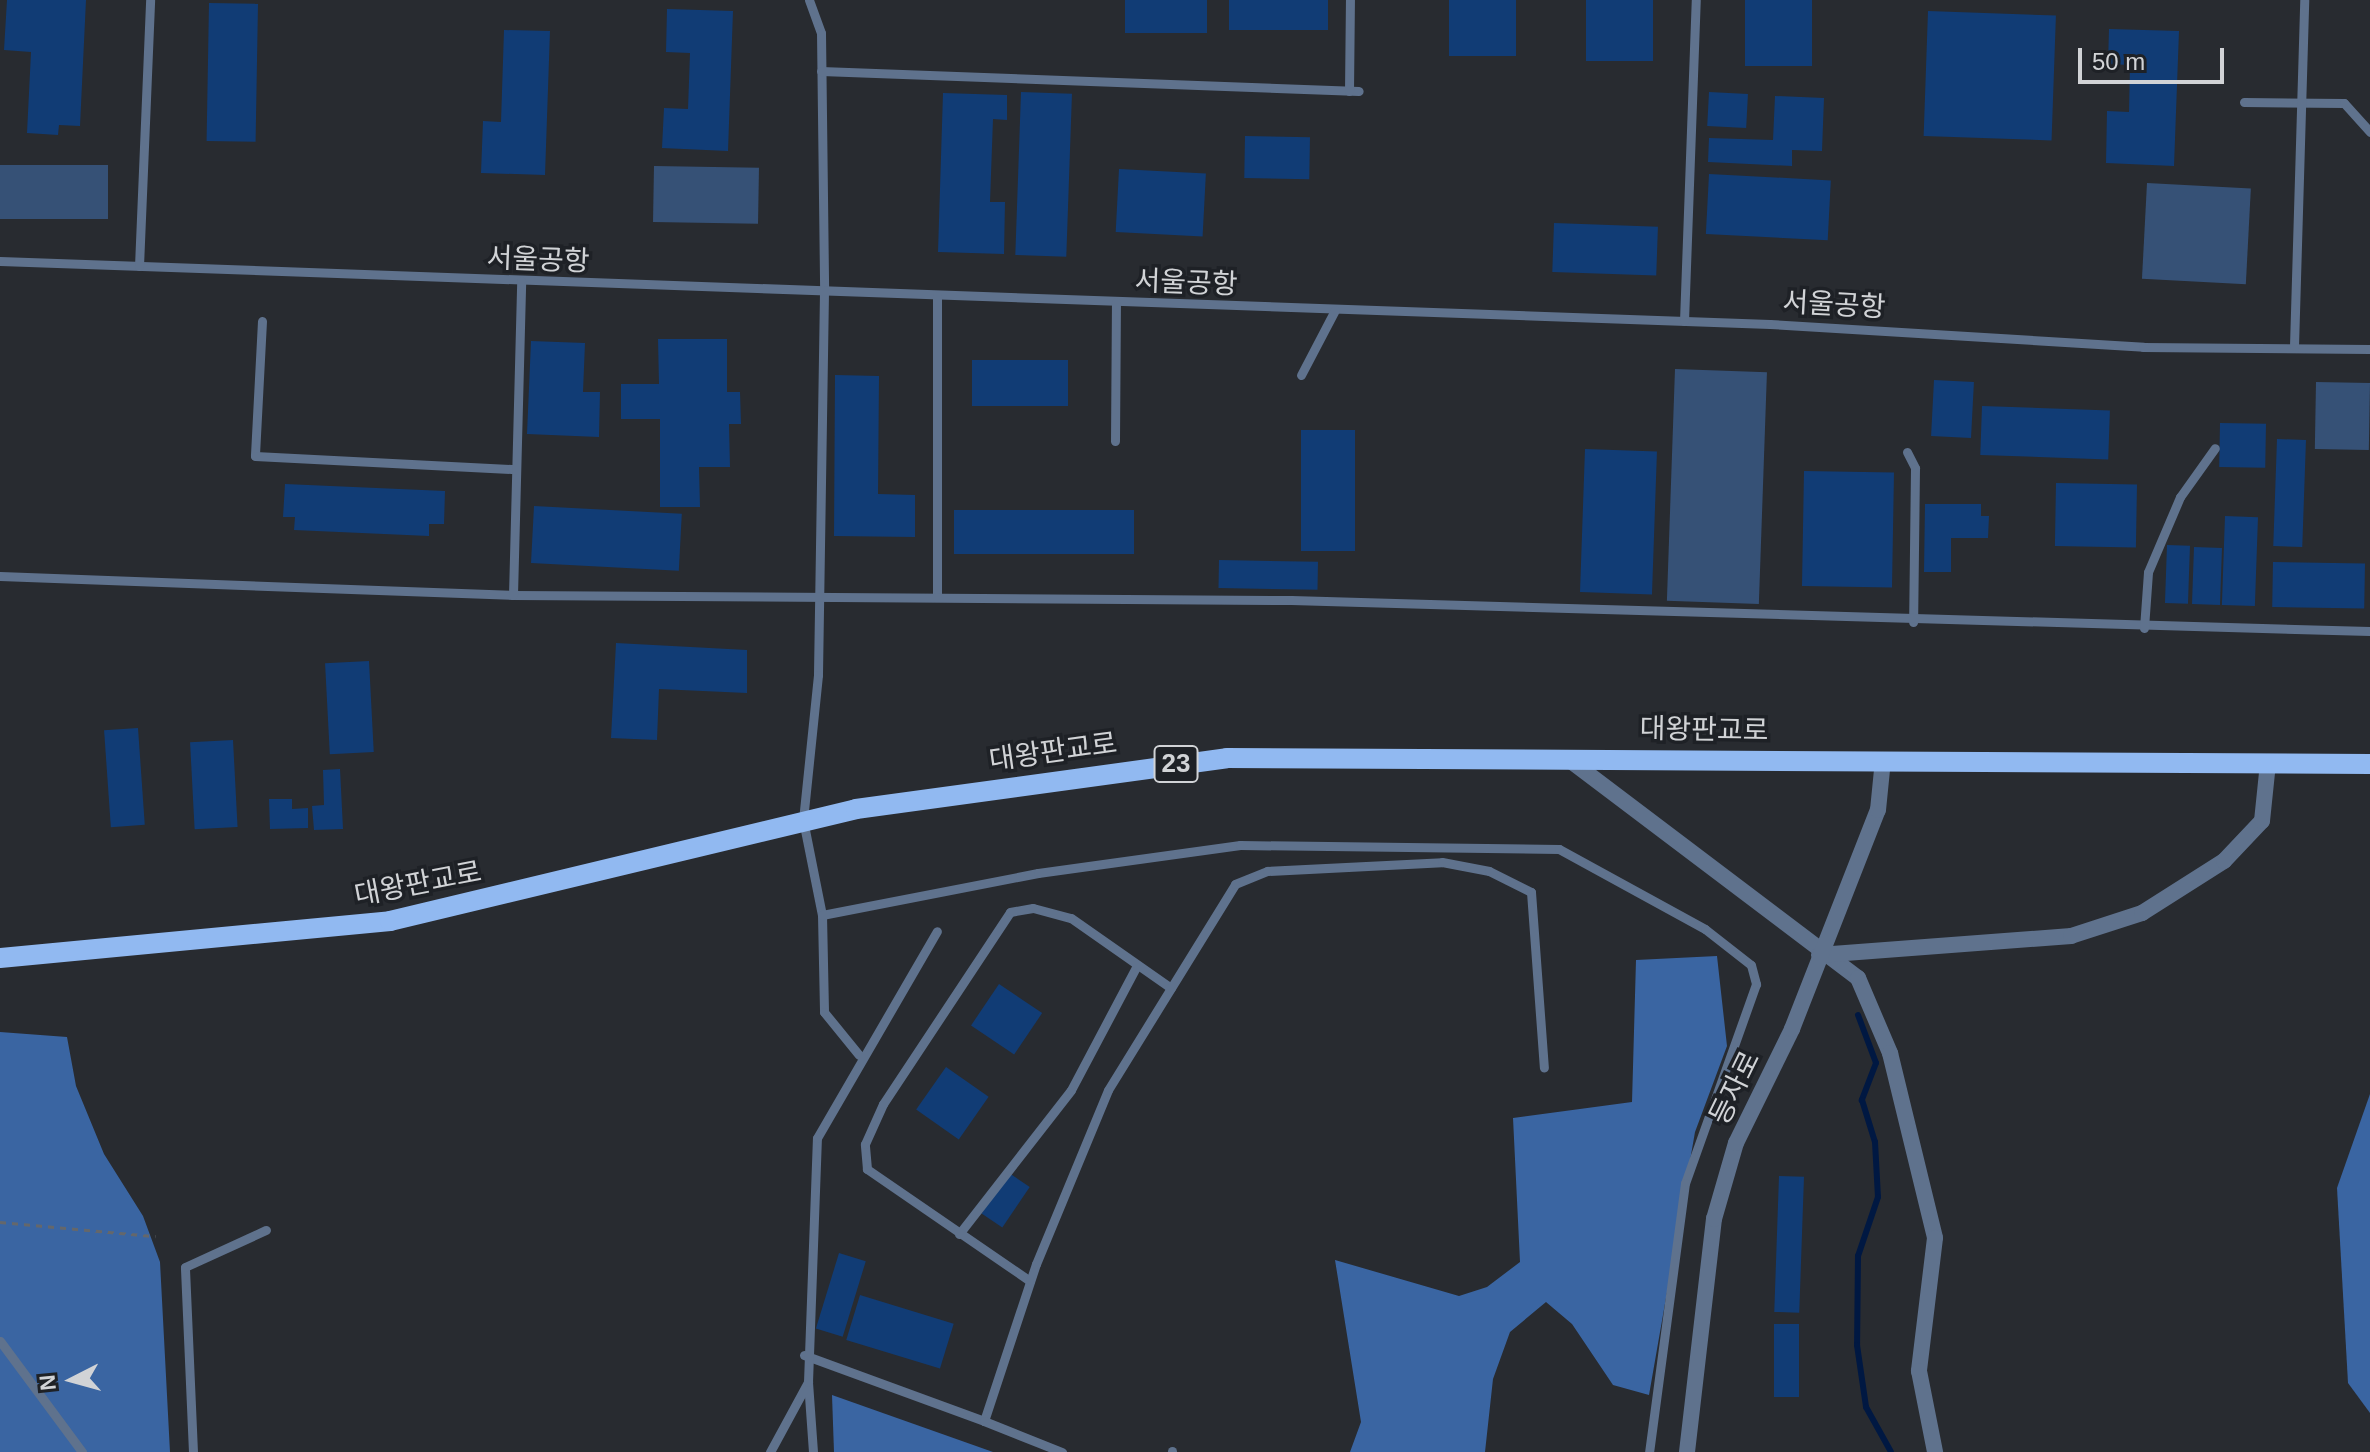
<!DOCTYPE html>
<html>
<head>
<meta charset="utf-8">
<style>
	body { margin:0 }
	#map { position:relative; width:2370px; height:1452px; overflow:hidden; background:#282b30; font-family:Helvetica,"Noto Sans KR",sans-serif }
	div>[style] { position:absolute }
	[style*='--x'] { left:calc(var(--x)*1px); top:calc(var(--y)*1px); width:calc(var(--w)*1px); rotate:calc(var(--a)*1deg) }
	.green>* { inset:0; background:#365176; transform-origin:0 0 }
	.forest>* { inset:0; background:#3a65a2 }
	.stream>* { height:6px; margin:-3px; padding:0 3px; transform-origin:3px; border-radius:3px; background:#001842 }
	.building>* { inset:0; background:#113c75; transform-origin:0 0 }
	.path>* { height:3px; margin-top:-1.5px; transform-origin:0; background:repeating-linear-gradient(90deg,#64676b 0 6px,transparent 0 12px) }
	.lane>* { height:9px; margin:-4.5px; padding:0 4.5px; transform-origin:4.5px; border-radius:4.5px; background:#5f728d }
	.street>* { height:16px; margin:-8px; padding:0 8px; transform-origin:8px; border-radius:8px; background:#5f728d }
	.primary>* { height:20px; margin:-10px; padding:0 10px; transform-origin:10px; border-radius:10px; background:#91b9f1 }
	span { translate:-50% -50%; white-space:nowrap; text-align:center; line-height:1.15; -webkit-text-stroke:7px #1e2126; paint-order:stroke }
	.shield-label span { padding:2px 6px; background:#1e2126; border:2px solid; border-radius:6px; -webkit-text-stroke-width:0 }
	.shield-label { font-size:26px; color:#d1d3d6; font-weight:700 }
	.street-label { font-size:28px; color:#d1d3d6 }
	.north { position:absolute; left:32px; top:1340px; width:80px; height:80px; -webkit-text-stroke:6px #1e2126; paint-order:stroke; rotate:264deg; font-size:22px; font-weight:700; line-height:32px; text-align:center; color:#d1d3d6 }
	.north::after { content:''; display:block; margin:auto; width:28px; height:36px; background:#d1d3d6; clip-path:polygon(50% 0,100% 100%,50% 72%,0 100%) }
	.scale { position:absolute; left:2078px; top:48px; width:146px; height:36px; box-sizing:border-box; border:4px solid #d1d3d6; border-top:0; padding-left:10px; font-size:24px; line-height:28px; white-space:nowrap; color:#d1d3d6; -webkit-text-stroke:6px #1e2126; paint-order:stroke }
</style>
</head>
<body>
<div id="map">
	<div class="green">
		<div style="left:0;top:165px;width:108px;height:54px"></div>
		<div style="left:654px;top:166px;width:105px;height:56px;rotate:1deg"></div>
		<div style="left:2147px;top:183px;width:104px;height:96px;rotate:3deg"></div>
		<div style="left:1675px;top:369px;width:92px;height:232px;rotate:2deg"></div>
		<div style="left:2316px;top:382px;width:54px;height:67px;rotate:1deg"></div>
	</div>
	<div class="forest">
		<div style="clip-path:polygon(1717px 956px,1727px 1046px,1695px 1132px,1649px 1395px,1613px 1385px,1572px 1324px,1546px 1302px,1510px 1332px,1493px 1379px,1485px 1452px,1350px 1452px,1361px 1422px,1335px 1260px,1459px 1296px,1487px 1287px,1520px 1262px,1513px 1118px,1632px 1102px,1636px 960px)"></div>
		<div style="clip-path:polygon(0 1032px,67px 1037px,76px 1086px,104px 1154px,143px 1216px,160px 1262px,170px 1452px,0 1452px)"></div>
		<div style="clip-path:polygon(2370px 1094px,2370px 1413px,2348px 1383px,2337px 1188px)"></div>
		<div style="clip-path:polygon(832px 1395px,993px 1452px,834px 1452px)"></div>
	</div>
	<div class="stream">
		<div style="--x:1858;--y:1015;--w:51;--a:69.4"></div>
		<div style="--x:1876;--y:1063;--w:40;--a:111"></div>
		<div style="--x:1862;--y:1100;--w:44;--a:72.8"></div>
		<div style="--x:1875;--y:1142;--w:55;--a:86.9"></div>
		<div style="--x:1878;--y:1197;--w:62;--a:108.7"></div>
		<div style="--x:1858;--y:1256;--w:89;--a:90.6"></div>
		<div style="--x:1857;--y:1345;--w:63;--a:81.7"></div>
		<div style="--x:1866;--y:1407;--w:51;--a:60.9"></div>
	</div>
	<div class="building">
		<div style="clip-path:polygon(7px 0,86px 0,80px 126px,59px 125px,58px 135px,27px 133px,31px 52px,4px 50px)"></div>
		<div style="left:1125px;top:0;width:82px;height:33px"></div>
		<div style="left:1229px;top:0;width:99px;height:30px"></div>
		<div style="left:1449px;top:0;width:67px;height:56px"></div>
		<div style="left:1586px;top:0;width:67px;height:61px"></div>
		<div style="left:1745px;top:0;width:67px;height:66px"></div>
		<div style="left:209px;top:3px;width:49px;height:138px;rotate:1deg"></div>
		<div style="clip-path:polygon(667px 9px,733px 11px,728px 151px,662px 148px,664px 108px,688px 109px,690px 53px,666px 52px)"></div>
		<div style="left:1928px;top:11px;width:128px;height:125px;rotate:2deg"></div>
		<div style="clip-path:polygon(2109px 29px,2179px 31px,2174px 166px,2106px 163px,2107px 111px,2129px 112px,2130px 65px,2108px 64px)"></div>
		<div style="clip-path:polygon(504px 30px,550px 31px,545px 175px,481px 173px,483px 121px,501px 122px)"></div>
		<div style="left:1021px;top:92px;width:51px;height:163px;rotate:2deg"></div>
		<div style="left:1709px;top:92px;width:39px;height:34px;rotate:3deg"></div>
		<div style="clip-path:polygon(943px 93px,1007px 95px,1007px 120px,993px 119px,990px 202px,1005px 202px,1004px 254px,938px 252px)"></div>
		<div style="clip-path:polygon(1775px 96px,1824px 98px,1822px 151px,1792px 150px,1792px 166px,1708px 162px,1709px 138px,1773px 140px)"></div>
		<div style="left:1245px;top:136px;width:65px;height:42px;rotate:1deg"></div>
		<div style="left:1119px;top:169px;width:87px;height:63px;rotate:3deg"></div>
		<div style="left:1709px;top:174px;width:122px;height:60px;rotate:3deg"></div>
		<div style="left:1554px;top:223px;width:104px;height:49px;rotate:2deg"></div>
		<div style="clip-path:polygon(658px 339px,727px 339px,727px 392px,740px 392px,741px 424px,729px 424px,730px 467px,699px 467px,700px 507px,660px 507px,660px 419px,621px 419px,621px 384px,659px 384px)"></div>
		<div style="clip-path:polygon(531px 341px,585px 343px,583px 392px,600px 392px,599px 437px,527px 434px)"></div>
		<div style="left:972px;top:360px;width:96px;height:46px"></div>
		<div style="clip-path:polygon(835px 375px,879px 376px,878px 494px,915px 495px,915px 537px,834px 536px)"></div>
		<div style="left:1934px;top:380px;width:40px;height:56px;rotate:3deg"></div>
		<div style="left:1982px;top:406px;width:128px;height:49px;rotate:2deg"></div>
		<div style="left:2220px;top:423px;width:46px;height:44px;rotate:1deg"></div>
		<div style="left:1301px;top:430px;width:54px;height:121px"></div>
		<div style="left:2277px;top:439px;width:29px;height:107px;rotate:2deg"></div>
		<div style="left:1585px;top:449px;width:72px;height:143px;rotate:2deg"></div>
		<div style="left:1804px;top:471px;width:90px;height:115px;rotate:1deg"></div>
		<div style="left:2056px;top:483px;width:81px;height:63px;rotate:1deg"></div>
		<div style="clip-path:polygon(285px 484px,445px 491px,444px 524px,429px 524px,429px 536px,294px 530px,295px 517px,283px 517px)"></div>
		<div style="clip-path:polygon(1925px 504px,1981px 504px,1981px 516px,1989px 516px,1988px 538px,1951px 538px,1951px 572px,1924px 572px)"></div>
		<div style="left:534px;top:506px;width:148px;height:57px;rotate:3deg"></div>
		<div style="left:1134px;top:510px;width:44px;height:180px;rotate:90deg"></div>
		<div style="left:2225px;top:516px;width:33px;height:89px;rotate:2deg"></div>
		<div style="left:2167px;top:545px;width:23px;height:58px;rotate:2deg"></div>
		<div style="left:2194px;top:547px;width:28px;height:57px;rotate:2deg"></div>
		<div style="left:1219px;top:560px;width:99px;height:28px;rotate:1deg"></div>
		<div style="left:2273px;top:562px;width:92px;height:45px;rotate:1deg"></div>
		<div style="clip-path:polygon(616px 643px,747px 650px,747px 693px,659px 689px,657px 740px,611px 738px)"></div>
		<div style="left:369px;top:661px;width:91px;height:44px;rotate:87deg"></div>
		<div style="left:138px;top:728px;width:97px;height:34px;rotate:86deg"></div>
		<div style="left:233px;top:740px;width:87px;height:43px;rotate:87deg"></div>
		<div style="clip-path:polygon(340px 769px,343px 829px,314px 830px,312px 806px,324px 805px,323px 770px)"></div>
		<div style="clip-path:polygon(269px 799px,292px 799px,292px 809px,308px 808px,308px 828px,270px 829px)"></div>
		<div style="left:999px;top:984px;width:52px;height:50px;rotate:34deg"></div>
		<div style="left:946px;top:1067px;width:52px;height:52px;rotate:35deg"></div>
		<div style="left:1009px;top:1173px;width:25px;height:49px;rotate:34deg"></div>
		<div style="left:1779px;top:1176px;width:25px;height:136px;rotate:2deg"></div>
		<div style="left:839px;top:1253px;width:28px;height:79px;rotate:17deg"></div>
		<div style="left:860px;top:1295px;width:98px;height:47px;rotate:17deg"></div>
		<div style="left:1774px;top:1324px;width:25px;height:73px"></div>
	</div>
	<div class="path">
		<div style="--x:0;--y:1222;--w:156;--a:5.2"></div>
	</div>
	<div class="lane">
		<div style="--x:809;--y:0;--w:35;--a:70"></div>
		<div style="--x:821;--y:33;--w:259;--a:89.3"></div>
		<div style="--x:824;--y:292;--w:383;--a:90.9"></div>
		<div style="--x:818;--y:675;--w:146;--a:95.9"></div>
		<div style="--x:803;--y:820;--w:97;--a:78.7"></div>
		<div style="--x:822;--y:915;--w:97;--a:88.8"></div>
		<div style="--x:824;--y:1012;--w:55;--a:50.9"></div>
		<div style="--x:821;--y:71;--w:538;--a:2.13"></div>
		<div style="--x:1349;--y:91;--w:91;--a:-89.4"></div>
		<div style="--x:2244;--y:102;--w:100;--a:0.6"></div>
		<div style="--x:2344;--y:103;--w:39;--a:48"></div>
		<div style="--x:0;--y:261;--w:1771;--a:2.04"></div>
		<div style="--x:1770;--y:324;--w:374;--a:3.5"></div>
		<div style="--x:2143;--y:347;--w:227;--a:0.5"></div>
		<div style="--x:139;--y:266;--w:266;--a:-87.6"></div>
		<div style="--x:937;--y:296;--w:297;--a:90"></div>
		<div style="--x:262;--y:321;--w:135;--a:93"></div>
		<div style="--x:255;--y:456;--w:261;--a:2.9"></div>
		<div style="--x:1684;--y:321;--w:321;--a:-87.9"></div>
		<div style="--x:2294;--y:346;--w:346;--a:-88.3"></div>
		<div style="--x:1301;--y:375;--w:73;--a:-62.4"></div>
		<div style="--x:1115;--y:441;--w:139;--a:-89.6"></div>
		<div style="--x:1907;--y:452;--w:18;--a:63"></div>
		<div style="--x:1915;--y:468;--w:154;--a:90.7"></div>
		<div style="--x:0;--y:576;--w:513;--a:2.12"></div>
		<div style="--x:513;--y:595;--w:778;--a:0.37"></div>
		<div style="--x:1291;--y:600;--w:1079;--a:1.65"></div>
		<div style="--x:513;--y:595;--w:314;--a:-88.5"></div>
		<div style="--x:2144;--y:628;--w:56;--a:-85.9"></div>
		<div style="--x:2148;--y:572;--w:82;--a:-66.9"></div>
		<div style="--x:2180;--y:497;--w:60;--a:-54.5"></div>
		<div style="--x:822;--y:915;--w:220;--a:-11"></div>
		<div style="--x:1038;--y:873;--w:204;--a:-7.9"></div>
		<div style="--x:1240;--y:845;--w:319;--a:0.7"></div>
		<div style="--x:1559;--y:849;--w:166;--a:28.7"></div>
		<div style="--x:1705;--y:929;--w:58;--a:38"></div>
		<div style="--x:1751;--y:965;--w:20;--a:75"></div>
		<div style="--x:1756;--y:984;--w:211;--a:109.6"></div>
		<div style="--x:1685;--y:1183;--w:271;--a:97.6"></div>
		<div style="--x:959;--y:1234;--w:182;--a:-52.1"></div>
		<div style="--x:1071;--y:1090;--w:139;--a:-62.1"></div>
		<div style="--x:1030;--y:1281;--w:198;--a:-145.5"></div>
		<div style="--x:867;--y:1169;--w:25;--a:-95"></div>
		<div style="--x:865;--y:1144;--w:44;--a:-65.8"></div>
		<div style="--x:883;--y:1104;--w:230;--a:-56.5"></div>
		<div style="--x:1010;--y:912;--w:23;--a:-10"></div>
		<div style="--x:1033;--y:908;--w:39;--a:15"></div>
		<div style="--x:1071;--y:918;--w:122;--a:35"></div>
		<div style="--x:0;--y:1341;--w:138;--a:53.5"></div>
		<div style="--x:804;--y:1355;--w:192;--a:20.1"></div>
		<div style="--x:984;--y:1421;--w:165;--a:-71.7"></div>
		<div style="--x:1036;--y:1264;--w:188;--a:-67.5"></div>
		<div style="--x:1108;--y:1090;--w:242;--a:-58.3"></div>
		<div style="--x:1235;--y:884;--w:35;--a:-22"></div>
		<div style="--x:1267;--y:871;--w:175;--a:-2.9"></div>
		<div style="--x:1442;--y:862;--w:48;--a:10.8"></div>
		<div style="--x:1489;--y:871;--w:47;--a:26.6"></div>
		<div style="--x:1531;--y:892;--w:176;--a:85.8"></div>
		<div style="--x:808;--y:1382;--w:70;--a:85.9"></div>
		<div style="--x:984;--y:1421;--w:84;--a:21.7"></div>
		<div style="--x:193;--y:1452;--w:185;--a:-92.5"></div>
		<div style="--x:185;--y:1267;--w:89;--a:-24.6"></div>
		<div style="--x:770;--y:1452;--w:80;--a:-61.5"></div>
		<div style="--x:808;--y:1382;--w:244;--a:-87.9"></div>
		<div style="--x:817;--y:1138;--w:239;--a:-59.9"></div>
		<div style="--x:1172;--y:1452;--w:1;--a:-90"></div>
	</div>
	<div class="street">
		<div style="--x:1567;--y:758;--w:365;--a:37.1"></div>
		<div style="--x:1858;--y:978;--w:82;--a:66.9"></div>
		<div style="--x:1890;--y:1053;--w:190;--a:76.3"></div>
		<div style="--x:1935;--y:1238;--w:134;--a:96.9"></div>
		<div style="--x:1919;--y:1371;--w:83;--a:78.8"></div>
		<div style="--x:1819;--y:955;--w:253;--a:-4.3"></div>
		<div style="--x:2071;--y:936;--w:75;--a:-17.9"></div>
		<div style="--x:2142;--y:913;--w:97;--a:-32.4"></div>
		<div style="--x:2224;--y:861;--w:55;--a:-46.5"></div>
		<div style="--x:2262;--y:821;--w:58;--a:-84.1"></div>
		<div style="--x:1687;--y:1452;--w:235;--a:-83.4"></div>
		<div style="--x:1714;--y:1219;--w:79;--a:-73.9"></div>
		<div style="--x:1736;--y:1143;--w:127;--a:-63.8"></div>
		<div style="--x:1792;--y:1029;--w:235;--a:-68.6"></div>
		<div style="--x:1878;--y:810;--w:50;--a:-84.3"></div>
	</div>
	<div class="primary">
		<div style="--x:0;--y:958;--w:392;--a:-5.4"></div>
		<div style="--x:390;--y:921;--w:479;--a:-13.5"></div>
		<div style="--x:856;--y:809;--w:374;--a:-7.8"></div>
		<div style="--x:1227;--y:758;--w:1143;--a:0.3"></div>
	</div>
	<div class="shield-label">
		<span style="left:1176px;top:764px">23</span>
	</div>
	<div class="street-label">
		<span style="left:538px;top:260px;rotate:2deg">서울공항</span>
		<span style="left:1186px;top:283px;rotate:2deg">서울공항</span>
		<span style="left:1834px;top:305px;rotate:3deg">서울공항</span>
		<span style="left:1704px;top:730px;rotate:1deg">대왕판교로</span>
		<span style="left:1053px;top:752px;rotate:-8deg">대왕판교로</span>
		<span style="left:418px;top:884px;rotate:-11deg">대왕판교로</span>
		<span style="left:1735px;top:1088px;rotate:-64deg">등자로</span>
	</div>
	<div class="north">N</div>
	<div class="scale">50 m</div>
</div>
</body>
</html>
